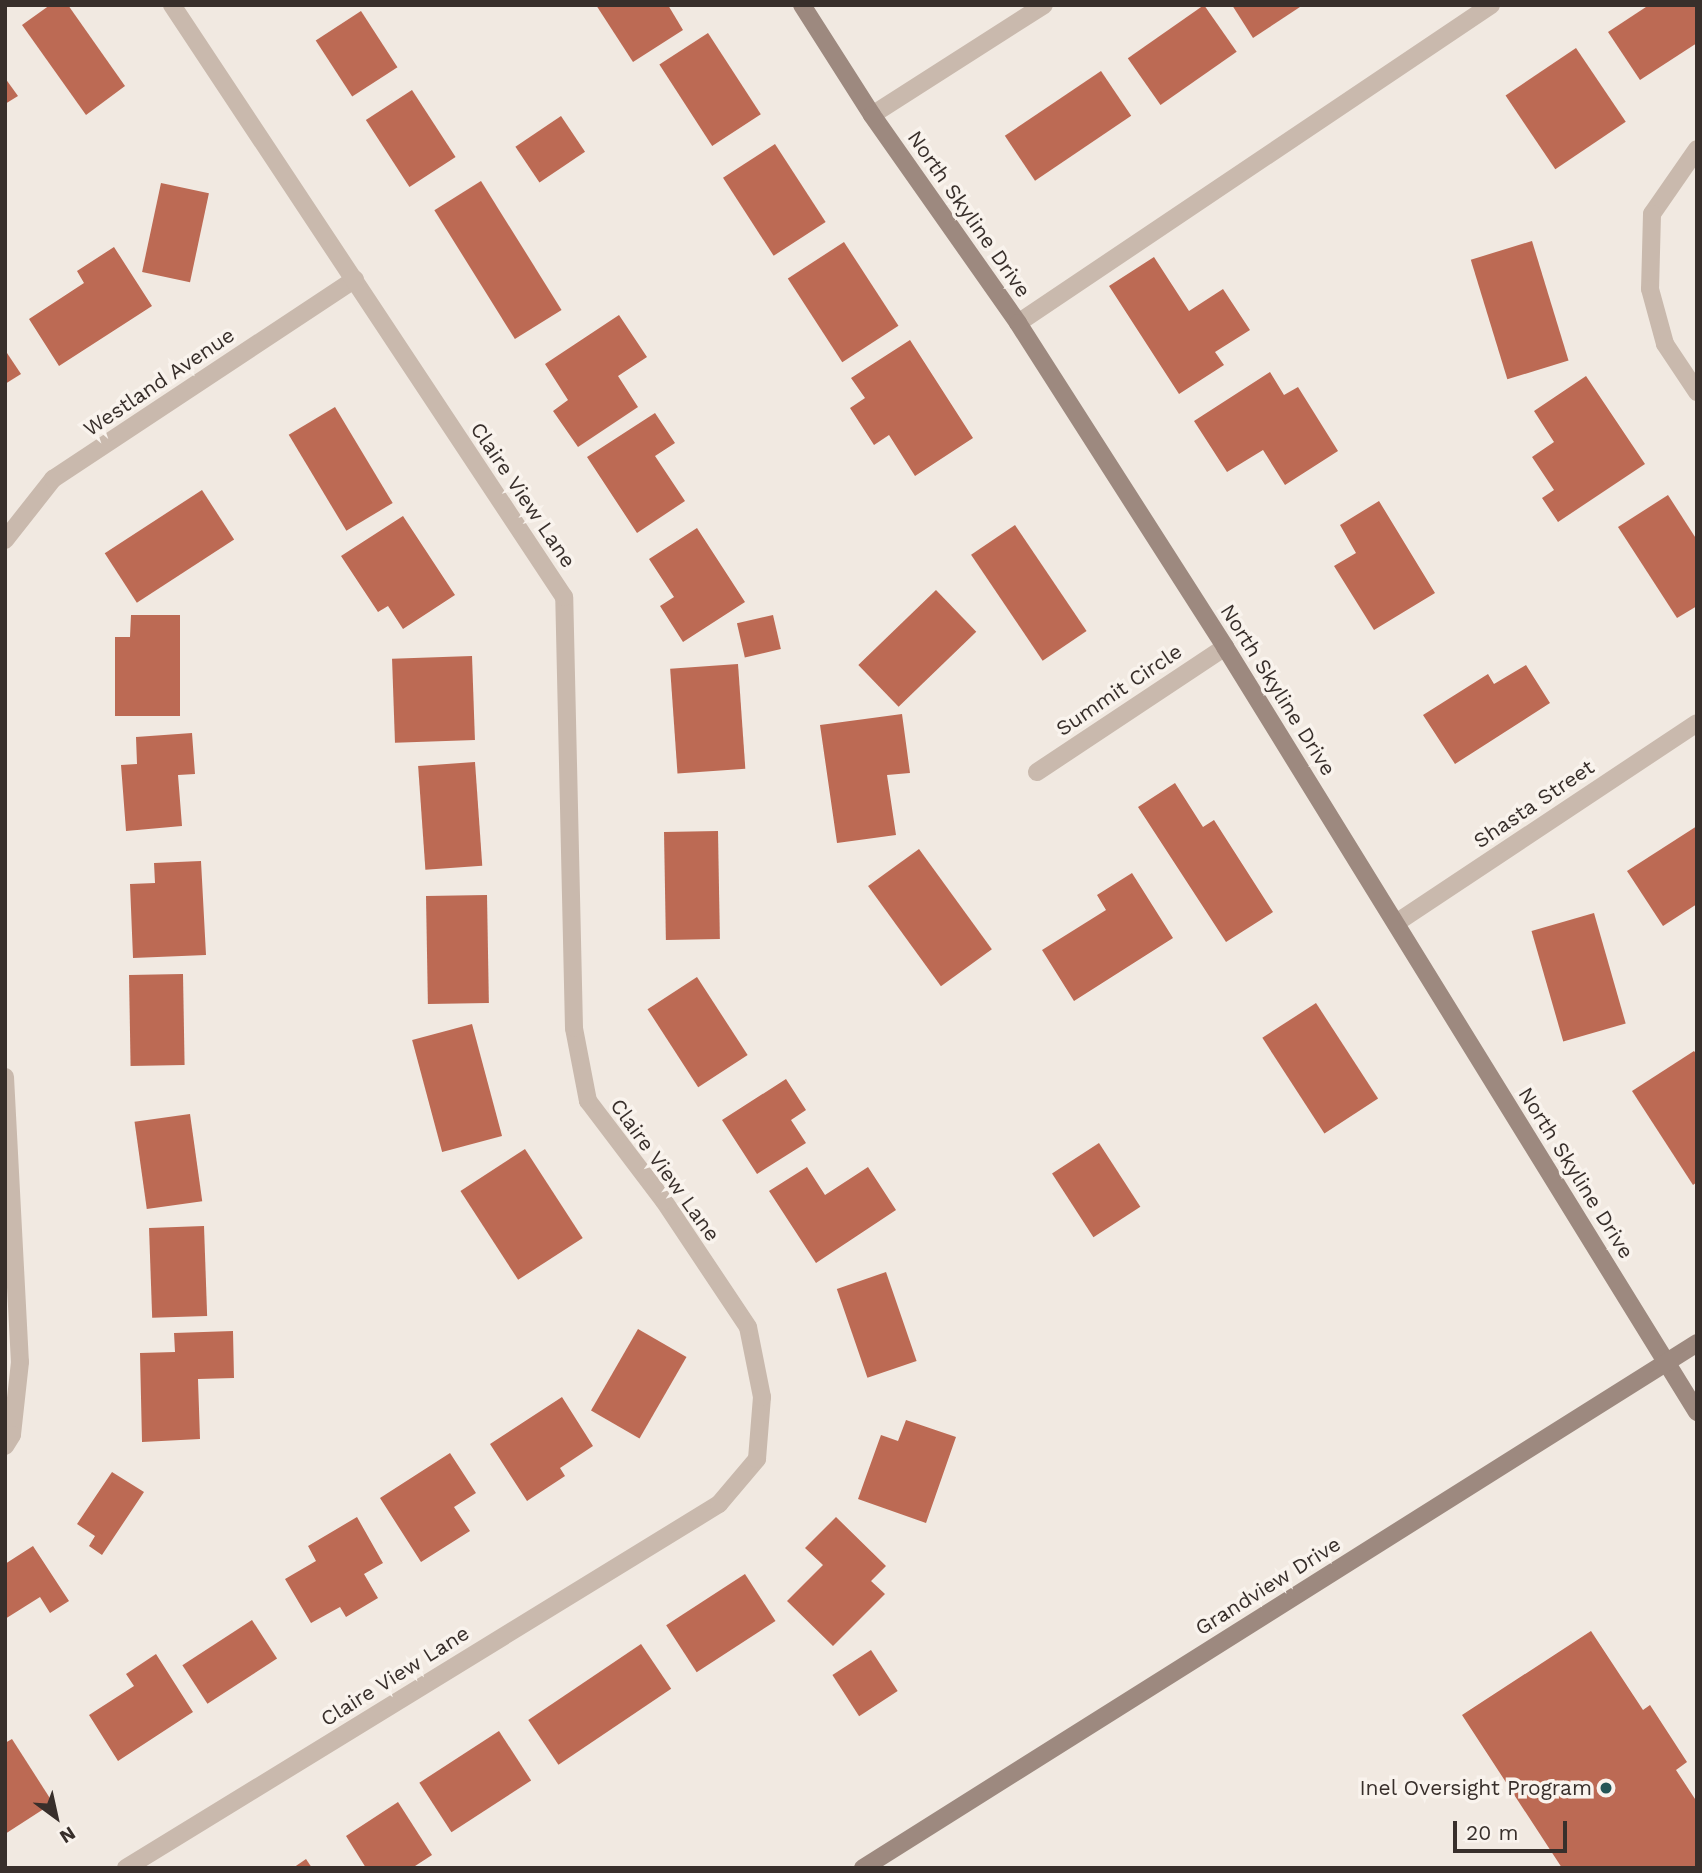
<!DOCTYPE html>
<html>
<head>
<meta charset="utf-8">
<style>
	body { margin:0 }
	#map { position:relative; width:1702px; height:1873px; overflow:hidden; background:#f1e9e1; font-family:"Work Sans",sans-serif }
	div>[style] { position:absolute }
	[style*='--x'] { left:calc(var(--x)*1px); top:calc(var(--y)*1px); width:calc(var(--w)*1px); rotate:calc(var(--a)*1deg) }
	.building>* { inset:0; background:#bc6a54; transform-origin:0 0 }
	.lane>* { height:18px; margin:-9px; padding:0 9px; transform-origin:9px; border-radius:9px; background:#c9b9ad }
	.street>* { height:18px; margin:-9px; padding:0 9px; transform-origin:9px; border-radius:9px; background:#c9b9ad }
	.secondary>* { height:18px; margin:-9px; padding:0 9px; transform-origin:9px; border-radius:9px; background:#9d897f }
	.dots>* { width:19px; height:19px; translate:-50% -50%; box-sizing:border-box; border:4px solid #f9f3ed; border-radius:50% }
	span { translate:-50% -50%; white-space:nowrap; text-align:center; line-height:1.15; -webkit-text-stroke:7px #f9f3ed; paint-order:stroke }
	.street-label { font-size:21px; color:#382f2b }
	.poi-label { font-size:21px; color:#382f2b }
	.right { translate:-100% -50%; text-align:right }
	.frame { position:absolute; inset:0; border:7px solid #382f2b; pointer-events:none }
	.north { position:absolute; left:21px; top:1782px; width:70px; height:70px; -webkit-text-stroke:5px #f9f3ed; paint-order:stroke; rotate:147deg; font-size:19px; font-weight:700; line-height:28px; text-align:center; color:#382f2b }
	.north::after { content:''; display:block; margin:auto; width:24px; height:32px; background:#382f2b; clip-path:polygon(50% 0,100% 100%,50% 72%,0 100%) }
	.scale { position:absolute; left:1453px; top:1821px; width:114px; height:32px; box-sizing:border-box; border:4px solid #382f2b; border-top:0; padding-left:9px; font-size:21px; line-height:24px; white-space:nowrap; color:#382f2b; -webkit-text-stroke:5px #f9f3ed; paint-order:stroke }
</style>
</head>
<body>
<div id="map">
	<div class="building">
		<div style="clip-path:polygon(50px 5px,68px 5px,125px 86px,86px 115px,22px 25px)"></div>
		<div style="clip-path:polygon(596px 5px,668px 5px,683px 30px,633px 62px)"></div>
		<div style="left:1204px;top:5px;width:57px;height:93px;rotate:55deg"></div>
		<div style="clip-path:polygon(1232px 5px,1303px 5px,1253px 38px)"></div>
		<div style="clip-path:polygon(1649px 5px,1697px 5px,1697px 43px,1640px 80px,1608px 32px)"></div>
		<div style="left:361px;top:11px;width:67px;height:54px;rotate:57deg"></div>
		<div style="left:708px;top:33px;width:97px;height:58px;rotate:57deg"></div>
		<div style="left:1576px;top:48px;width:89px;height:85px;rotate:56deg"></div>
		<div style="left:1101px;top:71px;width:54px;height:116px;rotate:56deg"></div>
		<div style="clip-path:polygon(5px 78px,18px 96px,5px 104px)"></div>
		<div style="left:412px;top:90px;width:80px;height:55px;rotate:57deg"></div>
		<div style="left:561px;top:116px;width:43px;height:55px;rotate:56deg"></div>
		<div style="left:775px;top:144px;width:93px;height:62px;rotate:57deg"></div>
		<div style="left:481px;top:181px;width:152px;height:55px;rotate:58deg"></div>
		<div style="left:161px;top:183px;width:49px;height:91px;rotate:12deg"></div>
		<div style="left:1532px;top:241px;width:125px;height:64px;rotate:73deg"></div>
		<div style="left:844px;top:242px;width:100px;height:67px;rotate:57deg"></div>
		<div style="clip-path:polygon(114px 247px,152px 306px,59px 366px,29px 319px,84px 283px,77px 271px)"></div>
		<div style="clip-path:polygon(1154px 257px,1189px 311px,1223px 289px,1250px 330px,1215px 352px,1224px 365px,1179px 394px,1109px 286px)"></div>
		<div style="clip-path:polygon(619px 315px,647px 357px,618px 376px,638px 407px,578px 447px,553px 411px,568px 400px,545px 364px)"></div>
		<div style="clip-path:polygon(910px 340px,973px 438px,915px 476px,889px 435px,874px 445px,850px 408px,865px 398px,851px 378px)"></div>
		<div style="clip-path:polygon(5px 350px,21px 374px,5px 384px)"></div>
		<div style="clip-path:polygon(1270px 372px,1284px 395px,1298px 387px,1338px 451px,1285px 485px,1263px 450px,1227px 472px,1194px 421px)"></div>
		<div style="clip-path:polygon(1586px 376px,1645px 464px,1558px 522px,1542px 498px,1554px 490px,1532px 457px,1554px 442px,1534px 411px)"></div>
		<div style="left:335px;top:407px;width:112px;height:54px;rotate:59deg"></div>
		<div style="clip-path:polygon(655px 413px,675px 443px,655px 456px,685px 501px,637px 533px,587px 457px)"></div>
		<div style="left:202px;top:490px;width:59px;height:116px;rotate:57deg"></div>
		<div style="clip-path:polygon(1668px 495px,1697px 540px,1697px 606px,1677px 618px,1618px 527px)"></div>
		<div style="clip-path:polygon(1379px 501px,1435px 593px,1374px 630px,1334px 566px,1356px 553px,1340px 525px)"></div>
		<div style="clip-path:polygon(403px 516px,455px 595px,403px 629px,388px 606px,378px 612px,341px 556px)"></div>
		<div style="left:1015px;top:525px;width:128px;height:53px;rotate:56deg"></div>
		<div style="clip-path:polygon(697px 528px,745px 602px,683px 642px,660px 606px,674px 597px,649px 559px)"></div>
		<div style="left:936px;top:590px;width:58px;height:108px;rotate:46deg"></div>
		<div style="clip-path:polygon(131px 615px,180px 615px,180px 716px,115px 716px,115px 637px,130px 637px)"></div>
		<div style="left:773px;top:615px;width:35px;height:37px;rotate:77deg"></div>
		<div style="left:472px;top:656px;width:84px;height:80px;rotate:88deg"></div>
		<div style="left:738px;top:664px;width:105px;height:68px;rotate:86deg"></div>
		<div style="clip-path:polygon(1526px 665px,1550px 703px,1455px 764px,1423px 715px,1488px 674px,1494px 684px)"></div>
		<div style="clip-path:polygon(902px 714px,910px 773px,887px 775px,896px 835px,837px 843px,820px 725px)"></div>
		<div style="clip-path:polygon(192px 733px,195px 774px,178px 775px,182px 826px,126px 831px,121px 765px,137px 764px,136px 737px)"></div>
		<div style="left:475px;top:762px;width:104px;height:57px;rotate:86deg"></div>
		<div style="clip-path:polygon(1175px 783px,1203px 827px,1214px 820px,1273px 912px,1226px 942px,1138px 807px)"></div>
		<div style="clip-path:polygon(1697px 826px,1697px 904px,1663px 926px,1627px 871px)"></div>
		<div style="left:718px;top:831px;width:108px;height:54px;rotate:89deg"></div>
		<div style="left:919px;top:849px;width:124px;height:63px;rotate:54deg"></div>
		<div style="clip-path:polygon(201px 861px,206px 955px,133px 958px,130px 884px,155px 883px,154px 863px)"></div>
		<div style="clip-path:polygon(1132px 873px,1173px 938px,1074px 1001px,1042px 950px,1106px 910px,1097px 895px)"></div>
		<div style="left:487px;top:895px;width:108px;height:61px;rotate:89deg"></div>
		<div style="left:1594px;top:913px;width:115px;height:65px;rotate:74deg"></div>
		<div style="left:183px;top:974px;width:91px;height:54px;rotate:89deg"></div>
		<div style="left:697px;top:977px;width:93px;height:59px;rotate:57deg"></div>
		<div style="left:1316px;top:1003px;width:114px;height:64px;rotate:57deg"></div>
		<div style="left:472px;top:1024px;width:116px;height:62px;rotate:75deg"></div>
		<div style="clip-path:polygon(1694px 1051px,1697px 1055px,1697px 1182px,1693px 1185px,1632px 1091px)"></div>
		<div style="clip-path:polygon(786px 1079px,806px 1110px,791px 1120px,806px 1143px,757px 1174px,722px 1120px)"></div>
		<div style="left:190px;top:1114px;width:88px;height:56px;rotate:82deg"></div>
		<div style="left:1099px;top:1143px;width:76px;height:56px;rotate:57deg"></div>
		<div style="left:525px;top:1149px;width:106px;height:77px;rotate:57deg"></div>
		<div style="clip-path:polygon(807px 1167px,825px 1195px,868px 1167px,896px 1210px,816px 1263px,769px 1191px)"></div>
		<div style="left:204px;top:1226px;width:90px;height:55px;rotate:88deg"></div>
		<div style="left:886px;top:1272px;width:94px;height:52px;rotate:71deg"></div>
		<div style="left:638px;top:1329px;width:56px;height:94px;rotate:30deg"></div>
		<div style="clip-path:polygon(233px 1331px,234px 1378px,198px 1379px,200px 1439px,142px 1442px,140px 1353px,175px 1352px,174px 1333px)"></div>
		<div style="clip-path:polygon(562px 1397px,593px 1446px,560px 1468px,565px 1476px,527px 1501px,490px 1444px)"></div>
		<div style="clip-path:polygon(906px 1420px,956px 1437px,926px 1523px,858px 1499px,881px 1435px,898px 1441px)"></div>
		<div style="clip-path:polygon(450px 1453px,476px 1493px,454px 1507px,470px 1531px,421px 1562px,380px 1498px)"></div>
		<div style="clip-path:polygon(112px 1472px,144px 1492px,102px 1555px,89px 1546px,95px 1536px,77px 1524px)"></div>
		<div style="clip-path:polygon(357px 1517px,383px 1563px,364px 1574px,378px 1598px,346px 1617px,340px 1607px,311px 1623px,285px 1579px,316px 1561px,308px 1546px)"></div>
		<div style="clip-path:polygon(836px 1517px,886px 1566px,871px 1581px,885px 1594px,833px 1646px,787px 1601px,823px 1565px,805px 1548px)"></div>
		<div style="clip-path:polygon(33px 1546px,69px 1601px,50px 1613px,40px 1597px,5px 1619px,5px 1564px)"></div>
		<div style="left:745px;top:1574px;width:56px;height:94px;rotate:57deg"></div>
		<div style="left:252px;top:1620px;width:46px;height:83px;rotate:57deg"></div>
		<div style="clip-path:polygon(1591px 1631px,1643px 1710px,1650px 1705px,1687px 1762px,1676px 1770px,1697px 1802px,1697px 1868px,1562px 1868px,1462px 1715px)"></div>
		<div style="left:641px;top:1644px;width:54px;height:136px;rotate:56deg"></div>
		<div style="left:871px;top:1650px;width:49px;height:46px;rotate:57deg"></div>
		<div style="clip-path:polygon(156px 1654px,193px 1712px,118px 1761px,89px 1715px,134px 1686px,126px 1674px)"></div>
		<div style="left:499px;top:1731px;width:59px;height:95px;rotate:57deg"></div>
		<div style="clip-path:polygon(12px 1739px,53px 1803px,5px 1834px,5px 1743px)"></div>
		<div style="clip-path:polygon(398px 1802px,432px 1855px,412px 1868px,366px 1868px,346px 1836px)"></div>
		<div style="clip-path:polygon(306px 1859px,312px 1868px,293px 1868px)"></div>
	</div>
	<div class="lane">
		<div style="--x:1018;--y:323;--w:570;--a:-33.91"></div>
	</div>
	<div class="street">
		<div style="--x:872;--y:115;--w:204;--a:-32.6"></div>
		<div style="--x:1697;--y:149;--w:79;--a:124.7"></div>
		<div style="--x:1652;--y:214;--w:75;--a:91.5"></div>
		<div style="--x:1650;--y:289;--w:57;--a:74.7"></div>
		<div style="--x:1665;--y:344;--w:58;--a:56.3"></div>
		<div style="--x:5;--y:540;--w:78;--a:-51.8"></div>
		<div style="--x:53;--y:479;--w:362;--a:-33.5"></div>
		<div style="--x:1037;--y:772;--w:226;--a:-33.6"></div>
		<div style="--x:1396;--y:923;--w:361;--a:-33.6"></div>
		<div style="--x:5;--y:1077;--w:285;--a:87"></div>
		<div style="--x:20;--y:1362;--w:73;--a:96.3"></div>
		<div style="--x:12;--y:1435;--w:13;--a:122"></div>
		<div style="--x:126;--y:1868;--w:696;--a:-31.54"></div>
		<div style="--x:719;--y:1504;--w:59;--a:-49.8"></div>
		<div style="--x:757;--y:1459;--w:62;--a:-85.4"></div>
		<div style="--x:762;--y:1397;--w:71;--a:-101.3"></div>
		<div style="--x:748;--y:1327;--w:151;--a:-123.7"></div>
		<div style="--x:664;--y:1201;--w:126;--a:-127.2"></div>
		<div style="--x:588;--y:1101;--w:74;--a:-100.9"></div>
		<div style="--x:574;--y:1028;--w:431;--a:-91.3"></div>
		<div style="--x:564;--y:597;--w:710;--a:-123.51"></div>
	</div>
	<div class="secondary">
		<div style="--x:802;--y:5;--w:130;--a:57.5"></div>
		<div style="--x:872;--y:115;--w:254;--a:54.9"></div>
		<div style="--x:1018;--y:323;--w:384;--a:57.4"></div>
		<div style="--x:1225;--y:647;--w:899;--a:58.33"></div>
		<div style="--x:863;--y:1868;--w:985;--a:-32.19"></div>
	</div>
	<div class="dots">
		<div style="left:1606px;top:1788px;background:#245556"></div>
	</div>
	<div class="street-label">
		<span style="left:969px;top:214px;rotate:55deg">North Skyline Drive</span>
		<span style="left:159px;top:382px;rotate:-34deg">Westland Avenue</span>
		<span style="left:523px;top:495px;rotate:56deg">Claire View Lane</span>
		<span style="left:1119px;top:690px;rotate:-34deg">Summit Circle</span>
		<span style="left:1278px;top:690px;rotate:58deg">North Skyline Drive</span>
		<span style="left:1534px;top:804px;rotate:-34deg">Shasta Street</span>
		<span style="left:665px;top:1170px;rotate:54deg">Claire View Lane</span>
		<span style="left:1576px;top:1173px;rotate:58deg">North Skyline Drive</span>
		<span style="left:1268px;top:1586px;rotate:-32deg">Grandview Drive</span>
		<span style="left:395px;top:1676px;rotate:-32deg">Claire View Lane</span>
	</div>
	<div class="poi-label">
		<span class="right" style="left:1592px;top:1788px">Inel Oversight Program</span>
	</div>
	<div class="frame"></div>
	<div class="north">N</div>
	<div class="scale">20 m</div>
</div>
</body>
</html>
